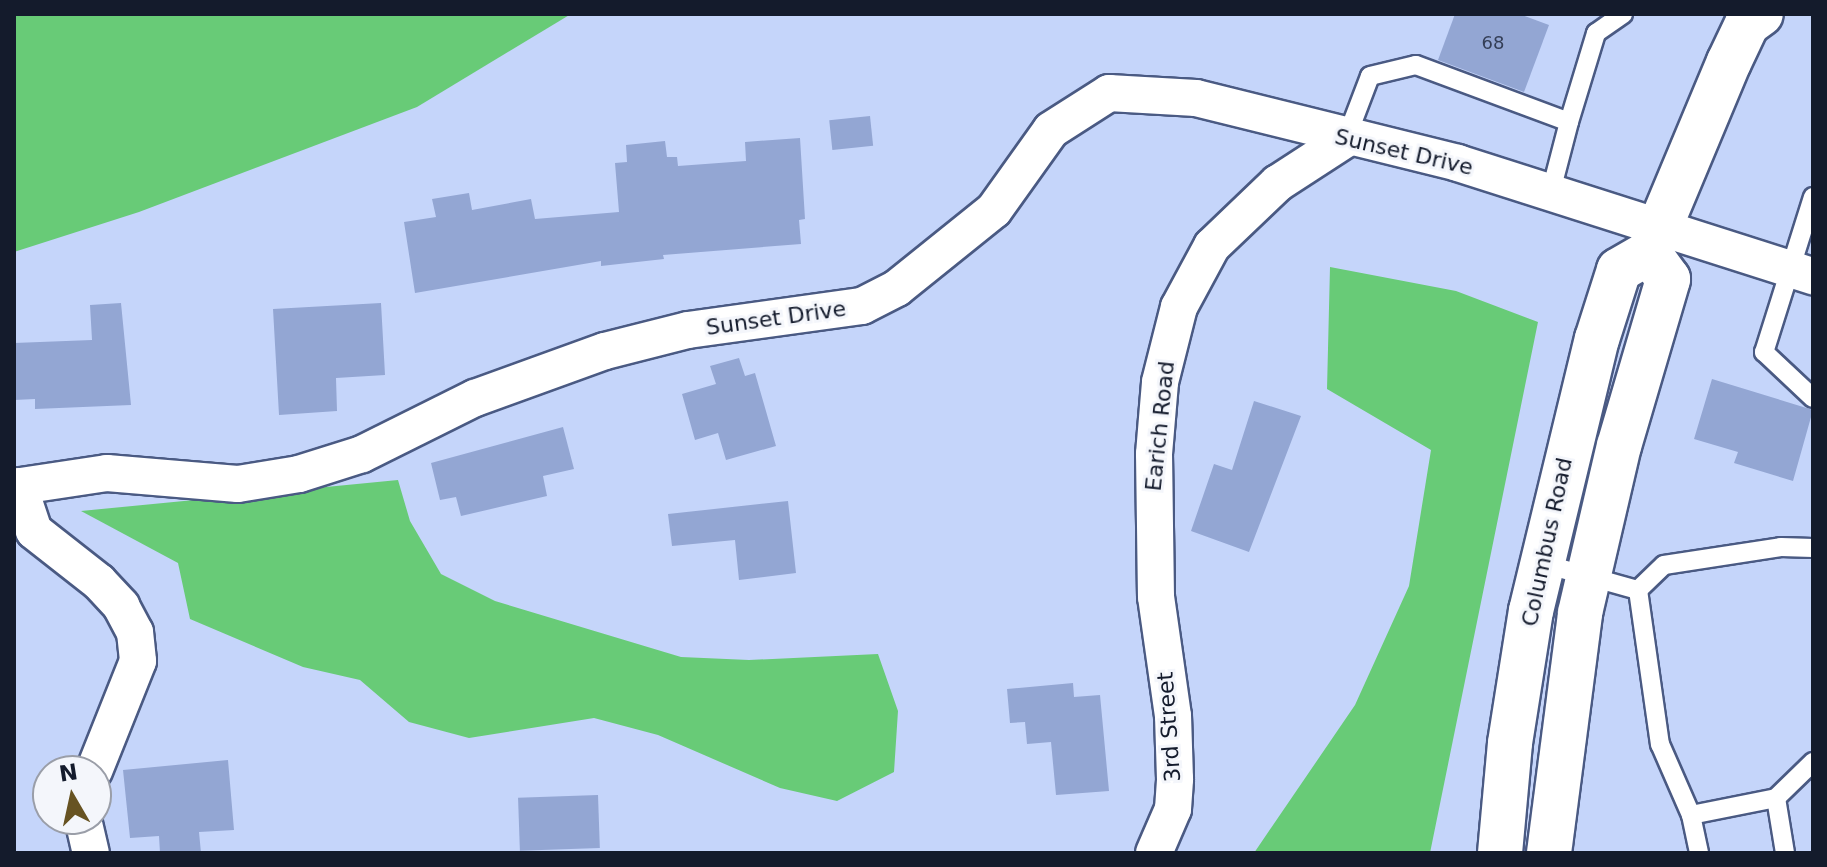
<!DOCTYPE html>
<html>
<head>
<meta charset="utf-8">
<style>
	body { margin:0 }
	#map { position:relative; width:1827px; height:867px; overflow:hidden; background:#c5d5fa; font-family:"DejaVu Sans",sans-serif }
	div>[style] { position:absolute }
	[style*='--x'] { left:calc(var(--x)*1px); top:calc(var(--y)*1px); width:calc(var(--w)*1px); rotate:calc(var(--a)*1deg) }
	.green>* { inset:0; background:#68cb77 }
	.building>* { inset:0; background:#93a6d3; transform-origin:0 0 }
	.roads { filter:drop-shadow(2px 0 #4a5a83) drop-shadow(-2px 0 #4a5a83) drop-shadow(0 2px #4a5a83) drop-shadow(0 -2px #4a5a83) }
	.service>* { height:18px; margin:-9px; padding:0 9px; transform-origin:9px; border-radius:9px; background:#fff }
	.minor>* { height:36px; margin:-18px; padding:0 18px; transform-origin:18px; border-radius:18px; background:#fff }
	.secondary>* { height:44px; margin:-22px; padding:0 22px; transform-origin:22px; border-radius:22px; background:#fff }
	span { translate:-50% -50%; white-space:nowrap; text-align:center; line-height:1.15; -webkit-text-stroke:6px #f4f6fb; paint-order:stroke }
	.number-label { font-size:18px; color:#343e56 }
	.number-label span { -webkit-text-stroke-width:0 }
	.street-label { font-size:22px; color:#141b2c }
	.frame { position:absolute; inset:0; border:16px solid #141b2c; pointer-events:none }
	.north { position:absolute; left:32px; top:755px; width:80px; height:80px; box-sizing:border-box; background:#f4f6fb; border:2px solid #9a9ea8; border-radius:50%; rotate:351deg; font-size:22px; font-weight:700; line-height:32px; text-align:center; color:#141b2c }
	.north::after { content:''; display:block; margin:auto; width:28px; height:36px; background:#675322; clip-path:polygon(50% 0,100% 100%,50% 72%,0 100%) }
</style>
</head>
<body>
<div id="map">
	<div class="green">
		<div style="clip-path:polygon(14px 14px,571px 14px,417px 107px,139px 212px,14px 252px)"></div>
		<div style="clip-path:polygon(1330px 267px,1456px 291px,1538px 322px,1430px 853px,1254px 853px,1355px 705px,1409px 586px,1431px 450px,1327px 389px)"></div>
		<div style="clip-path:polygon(398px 480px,410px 521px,441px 574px,495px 601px,681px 657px,749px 660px,878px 654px,898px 711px,894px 772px,837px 801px,780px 788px,658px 735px,594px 718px,469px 738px,409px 722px,360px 680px,303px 667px,190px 619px,178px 563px,81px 511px)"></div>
	</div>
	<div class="building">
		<div style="clip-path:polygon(1455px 14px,1519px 14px,1549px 25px,1524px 92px,1438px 60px)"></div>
		<div style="left:870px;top:116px;width:30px;height:41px;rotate:84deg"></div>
		<div style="clip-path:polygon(800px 138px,805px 219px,799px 220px,801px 244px,663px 255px,664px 259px,601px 266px,601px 261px,415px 293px,404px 222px,436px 217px,432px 199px,469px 193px,472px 210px,531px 199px,535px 219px,619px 212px,615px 163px,627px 162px,626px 145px,665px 141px,667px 157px,677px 157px,678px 166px,746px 161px,745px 142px)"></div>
		<div style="clip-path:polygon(121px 303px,131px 405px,35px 409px,35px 399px,14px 400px,14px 343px,92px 340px,90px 305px)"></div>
		<div style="clip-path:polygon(381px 303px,385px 375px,336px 378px,337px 411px,279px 415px,273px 309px)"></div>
		<div style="clip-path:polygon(739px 358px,745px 376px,755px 373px,776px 446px,726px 460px,718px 433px,695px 440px,682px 394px,716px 384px,710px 366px)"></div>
		<div style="clip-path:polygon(1712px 379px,1813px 410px,1793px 481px,1734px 463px,1738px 452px,1694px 439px)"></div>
		<div style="clip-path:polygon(1254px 401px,1301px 416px,1249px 552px,1191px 531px,1214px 464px,1232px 470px)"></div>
		<div style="clip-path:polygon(563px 427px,574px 469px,543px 476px,547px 496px,461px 516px,456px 497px,440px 500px,431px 463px)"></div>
		<div style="clip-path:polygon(788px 501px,796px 573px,739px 580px,735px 540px,672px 546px,668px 514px)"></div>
		<div style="clip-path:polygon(1073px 683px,1074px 697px,1100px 695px,1109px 791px,1056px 795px,1051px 742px,1027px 744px,1025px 722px,1010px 723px,1007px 689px)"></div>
		<div style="clip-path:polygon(228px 760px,234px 830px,199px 832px,201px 853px,160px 853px,159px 836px,130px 838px,123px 770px)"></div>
		<div style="left:598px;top:795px;width:53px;height:80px;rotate:88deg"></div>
	</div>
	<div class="roads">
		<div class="service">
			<div style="--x:1569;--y:122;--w:93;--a:-73.1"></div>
			<div style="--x:1596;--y:33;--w:33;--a:-35"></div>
			<div style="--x:1346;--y:139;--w:67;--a:-69.1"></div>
			<div style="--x:1370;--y:76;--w:47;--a:-13.4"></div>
			<div style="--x:1416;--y:65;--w:163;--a:20.4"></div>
			<div style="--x:1569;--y:122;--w:71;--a:104.6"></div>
			<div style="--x:1813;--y:197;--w:163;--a:107.5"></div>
			<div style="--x:1764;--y:352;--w:67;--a:43.2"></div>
			<div style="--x:1541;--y:563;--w:101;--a:15.6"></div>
			<div style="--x:1638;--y:590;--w:156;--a:81.9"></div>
			<div style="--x:1660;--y:744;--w:77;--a:66.4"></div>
			<div style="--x:1691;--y:815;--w:87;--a:-11.3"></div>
			<div style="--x:1776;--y:798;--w:52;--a:-44.2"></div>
			<div style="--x:1638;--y:590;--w:36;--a:-44"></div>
			<div style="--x:1664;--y:565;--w:118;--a:-8.7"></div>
			<div style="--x:1781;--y:547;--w:32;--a:2"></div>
			<div style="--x:1776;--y:798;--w:56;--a:80.7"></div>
			<div style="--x:1691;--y:815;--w:39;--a:78"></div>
		</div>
		<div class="minor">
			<div style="--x:19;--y:486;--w:47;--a:71.6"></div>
			<div style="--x:34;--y:531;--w:83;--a:38.1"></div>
			<div style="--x:99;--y:582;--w:33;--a:47"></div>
			<div style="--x:121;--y:606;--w:30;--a:62"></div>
			<div style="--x:135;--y:632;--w:29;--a:84"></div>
			<div style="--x:138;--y:661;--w:118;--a:111.8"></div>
			<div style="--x:14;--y:487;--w:94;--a:-8.6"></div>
			<div style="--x:107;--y:473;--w:131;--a:4.8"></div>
			<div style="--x:238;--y:484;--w:62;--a:-9.3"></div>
			<div style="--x:299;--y:474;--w:66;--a:-17.6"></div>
			<div style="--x:362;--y:454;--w:126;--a:-26.4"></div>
			<div style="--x:475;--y:398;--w:138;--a:-19.9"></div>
			<div style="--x:605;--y:351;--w:86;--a:-14.2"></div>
			<div style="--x:688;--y:330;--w:176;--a:-7.9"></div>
			<div style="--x:862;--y:306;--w:39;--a:-27"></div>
			<div style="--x:897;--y:288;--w:124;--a:-38.8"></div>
			<div style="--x:994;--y:210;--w:98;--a:-54.5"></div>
			<div style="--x:1051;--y:130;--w:69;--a:-32.5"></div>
			<div style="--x:1109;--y:93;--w:87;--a:3.3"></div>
			<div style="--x:1196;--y:98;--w:270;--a:13.9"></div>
			<div style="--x:1458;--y:163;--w:373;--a:17.7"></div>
			<div style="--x:83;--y:819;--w:35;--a:77"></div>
			<div style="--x:1154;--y:853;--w:48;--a:-66.6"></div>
			<div style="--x:1173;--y:809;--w:30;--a:-86"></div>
			<div style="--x:1175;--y:779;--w:63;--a:-91.8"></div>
			<div style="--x:1173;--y:716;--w:120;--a:-98.1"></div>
			<div style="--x:1156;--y:597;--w:143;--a:-90.8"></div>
			<div style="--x:1154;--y:454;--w:72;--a:-85.2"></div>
			<div style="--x:1160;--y:382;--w:77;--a:-75.8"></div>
			<div style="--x:1179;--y:307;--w:69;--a:-61.6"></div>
			<div style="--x:1212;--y:246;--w:91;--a:-43.7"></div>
			<div style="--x:1278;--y:183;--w:81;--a:-32.9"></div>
		</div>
		<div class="secondary">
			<div style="--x:1500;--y:853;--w:110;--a:-84.8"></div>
			<div style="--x:1510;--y:743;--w:134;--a:-81"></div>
			<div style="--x:1531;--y:611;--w:280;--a:-76.4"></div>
			<div style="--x:1597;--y:339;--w:72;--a:-72.3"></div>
			<div style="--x:1619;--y:270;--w:34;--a:-30"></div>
			<div style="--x:1649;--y:253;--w:207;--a:-67.3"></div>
			<div style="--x:1729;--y:62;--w:42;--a:-64.7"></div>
			<div style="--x:1747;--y:24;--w:17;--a:-36"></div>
			<div style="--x:1549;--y:853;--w:242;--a:-82.6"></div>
			<div style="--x:1580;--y:613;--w:171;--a:-76.9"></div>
			<div style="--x:1619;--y:446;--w:174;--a:-73.6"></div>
			<div style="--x:1668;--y:279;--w:32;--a:-126"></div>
		</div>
	</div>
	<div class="number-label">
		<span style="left:1493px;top:43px">68</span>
	</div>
	<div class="street-label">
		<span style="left:1404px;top:152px;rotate:13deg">Sunset Drive</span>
		<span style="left:776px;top:318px;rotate:-8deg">Sunset Drive</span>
		<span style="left:1160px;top:426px;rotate:-84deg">Earich Road</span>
		<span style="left:1547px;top:542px;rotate:-78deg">Columbus Road</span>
		<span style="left:1169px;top:727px;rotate:-94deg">3rd Street</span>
	</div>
	<div class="frame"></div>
	<div class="north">N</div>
</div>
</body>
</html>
